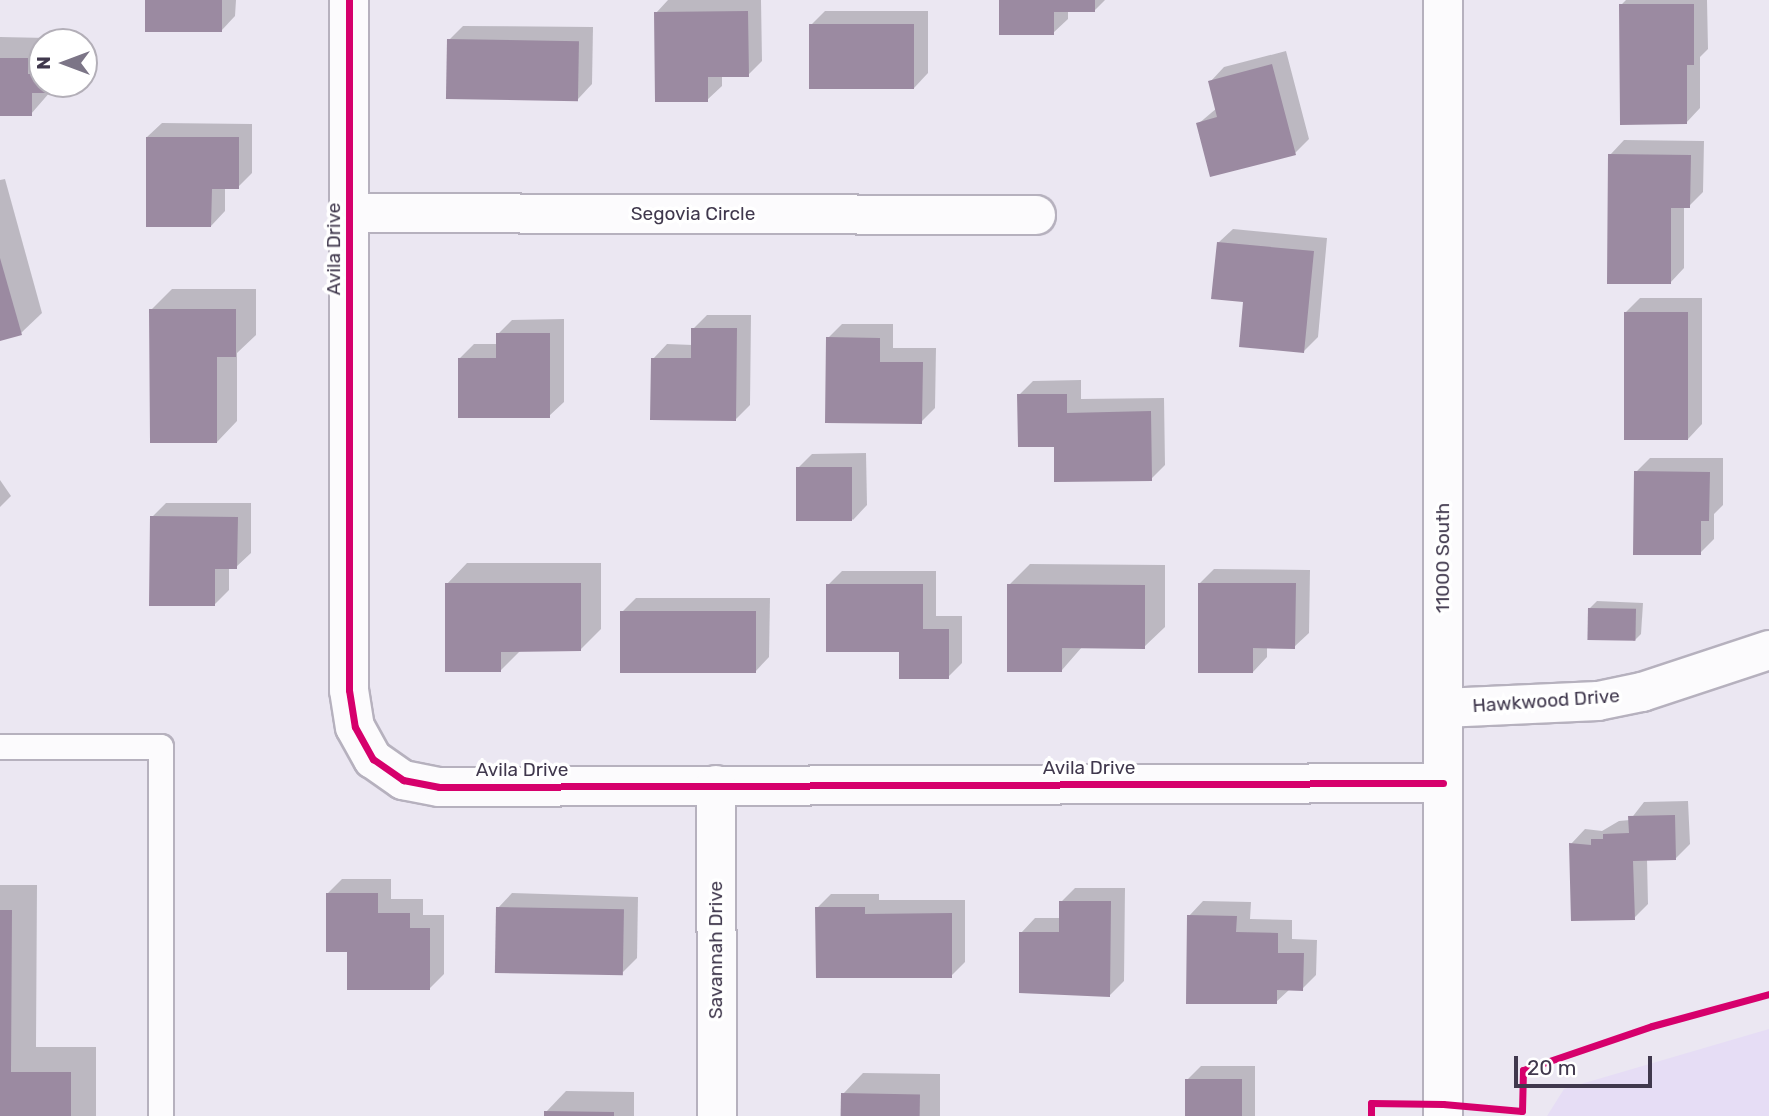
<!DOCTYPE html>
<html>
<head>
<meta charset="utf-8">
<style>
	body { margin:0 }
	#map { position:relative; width:1769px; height:1116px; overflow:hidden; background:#ebe7f2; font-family:Rubik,sans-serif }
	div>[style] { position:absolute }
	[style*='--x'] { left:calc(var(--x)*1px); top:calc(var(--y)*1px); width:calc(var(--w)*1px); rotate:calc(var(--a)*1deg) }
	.built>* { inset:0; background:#e6ddf5 }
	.shadow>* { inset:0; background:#0003 }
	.building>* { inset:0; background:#9b8aa1; transform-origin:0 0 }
	.roads { filter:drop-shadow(2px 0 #b6b1be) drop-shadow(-2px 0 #b6b1be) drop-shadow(0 2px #b6b1be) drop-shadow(0 -2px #b6b1be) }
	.service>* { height:24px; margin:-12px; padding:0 12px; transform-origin:12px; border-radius:12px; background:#fcfbfd }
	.minor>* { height:38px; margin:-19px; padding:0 19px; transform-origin:19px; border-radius:19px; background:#fcfbfd }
	.tertiary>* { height:38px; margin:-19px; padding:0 19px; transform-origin:19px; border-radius:19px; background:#fcfbfd }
	.cycleway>* { height:7px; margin:-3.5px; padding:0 3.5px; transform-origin:3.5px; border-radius:3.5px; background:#d6006c }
	span { translate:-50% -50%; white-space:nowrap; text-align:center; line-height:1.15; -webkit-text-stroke:7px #fff; paint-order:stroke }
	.street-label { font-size:19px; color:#40384d }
	.north { position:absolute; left:28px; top:28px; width:70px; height:70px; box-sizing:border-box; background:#fff; border:2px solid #b3afb8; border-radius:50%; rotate:270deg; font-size:19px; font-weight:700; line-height:28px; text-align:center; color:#40384d }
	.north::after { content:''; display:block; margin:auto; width:24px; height:32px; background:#7c7587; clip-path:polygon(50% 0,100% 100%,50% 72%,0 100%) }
	.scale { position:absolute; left:1514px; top:1056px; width:138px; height:32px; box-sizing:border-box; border:4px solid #40384d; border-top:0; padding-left:9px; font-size:21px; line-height:24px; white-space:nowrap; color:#40384d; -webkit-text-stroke:5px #fff; paint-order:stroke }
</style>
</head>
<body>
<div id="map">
	<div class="built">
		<div style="clip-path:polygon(1769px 1029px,1769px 1116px,1547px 1116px,1564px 1089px)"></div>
	</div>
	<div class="shadow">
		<div style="clip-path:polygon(147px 0,236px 0,235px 16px,221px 31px)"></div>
		<div style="clip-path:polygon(668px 0,761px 0,762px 61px,748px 75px,722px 75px,722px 86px,707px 100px,656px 13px)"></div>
		<div style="clip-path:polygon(1001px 0,1105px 0,1094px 11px,1068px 11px,1068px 19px,1053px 33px)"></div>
		<div style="clip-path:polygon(1626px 0,1707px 0,1708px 49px,1700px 57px,1700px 108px,1686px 123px,1621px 5px)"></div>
		<div style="clip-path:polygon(825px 11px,928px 11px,928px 73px,914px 88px,811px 25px)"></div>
		<div style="clip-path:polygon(463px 26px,593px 27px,592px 84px,578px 99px,449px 40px)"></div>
		<div style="clip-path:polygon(0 37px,48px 38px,48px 42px,42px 42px,42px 84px,57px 84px,31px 114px,0 114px)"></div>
		<div style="clip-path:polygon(1286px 51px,1309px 139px,1295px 153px,1198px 124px,1217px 108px,1210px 82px,1224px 67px)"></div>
		<div style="clip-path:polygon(162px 123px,252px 124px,252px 173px,238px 187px,225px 187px,225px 211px,211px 226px,147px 137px)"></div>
		<div style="clip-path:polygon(1624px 140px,1704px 141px,1703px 192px,1689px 206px,1684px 206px,1684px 268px,1670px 283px,1610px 155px)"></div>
		<div style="clip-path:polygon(5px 179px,42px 313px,21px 333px,0 339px,0 180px)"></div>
		<div style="clip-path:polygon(1233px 229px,1327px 238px,1318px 337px,1304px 351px,1245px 300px,1218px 243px)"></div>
		<div style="clip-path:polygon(172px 289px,256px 289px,256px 335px,237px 353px,237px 421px,217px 442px,151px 310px)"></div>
		<div style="clip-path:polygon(1640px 298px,1702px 298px,1702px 424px,1688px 439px,1626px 312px)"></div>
		<div style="clip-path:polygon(707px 315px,751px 315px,750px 405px,736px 419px,653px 359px,667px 344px,693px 345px,693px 329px)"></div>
		<div style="clip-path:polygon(564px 319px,564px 402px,549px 416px,460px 358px,474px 344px,498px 344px,498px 334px,512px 320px)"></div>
		<div style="clip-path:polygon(842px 324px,893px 324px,893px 348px,936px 348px,935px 408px,921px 422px,828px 338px)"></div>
		<div style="clip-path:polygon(1081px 380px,1081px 399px,1164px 398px,1165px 465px,1151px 479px,1056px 445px,1019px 395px,1033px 381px)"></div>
		<div style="clip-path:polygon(866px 453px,867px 505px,853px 520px,798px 468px,812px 454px)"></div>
		<div style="clip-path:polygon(1650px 458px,1723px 458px,1723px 505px,1714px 514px,1714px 539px,1700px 553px,1636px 472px)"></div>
		<div style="clip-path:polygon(0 480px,11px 496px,0 507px)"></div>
		<div style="clip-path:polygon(166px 503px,251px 503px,251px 553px,236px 567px,229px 567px,229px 590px,214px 605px,152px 517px)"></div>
		<div style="clip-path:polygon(467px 563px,601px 563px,601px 629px,581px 649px,521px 650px,501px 670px,447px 584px)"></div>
		<div style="clip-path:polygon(1030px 564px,1165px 565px,1165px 627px,1144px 647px,1082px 647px,1062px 670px,1009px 585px)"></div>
		<div style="clip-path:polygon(1214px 569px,1310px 570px,1309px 633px,1294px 647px,1267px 647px,1267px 657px,1253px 672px,1200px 583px)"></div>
		<div style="clip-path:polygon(842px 571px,936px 571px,936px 616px,962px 616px,962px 663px,948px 677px,901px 651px,828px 585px)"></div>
		<div style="clip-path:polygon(636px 598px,770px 598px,769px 657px,755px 672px,622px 612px)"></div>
		<div style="clip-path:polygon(1597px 601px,1643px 603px,1641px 634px,1634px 641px,1590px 608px)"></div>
		<div style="clip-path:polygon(1688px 801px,1690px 844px,1675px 859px,1647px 859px,1648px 904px,1634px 918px,1571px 844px,1585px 829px,1602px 831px,1619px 821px,1630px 820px,1644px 802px)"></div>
		<div style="clip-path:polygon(342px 879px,391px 879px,391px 899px,423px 899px,423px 915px,444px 915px,444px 974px,430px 988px,349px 950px,327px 894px)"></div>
		<div style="clip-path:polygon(0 885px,37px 885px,36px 1047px,96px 1047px,96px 1116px,0 1116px)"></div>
		<div style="clip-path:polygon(1075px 888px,1125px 888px,1124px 981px,1110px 995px,1021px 933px,1035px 918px,1061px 918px,1061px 902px)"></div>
		<div style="clip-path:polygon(512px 893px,638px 897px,637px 958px,623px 972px,498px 908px)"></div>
		<div style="clip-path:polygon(831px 894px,879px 894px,879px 900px,965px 900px,965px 962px,951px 976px,817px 908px)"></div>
		<div style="clip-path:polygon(1203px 901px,1251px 902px,1250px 919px,1292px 920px,1292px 939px,1317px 940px,1316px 975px,1302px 989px,1290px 989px,1276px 1002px,1189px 916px)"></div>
		<div style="clip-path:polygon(1201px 1066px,1255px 1066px,1255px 1116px,1187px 1116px,1187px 1080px)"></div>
		<div style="clip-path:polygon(863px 1073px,940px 1074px,940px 1116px,843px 1116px,843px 1094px)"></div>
		<div style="clip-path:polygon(566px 1091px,634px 1092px,634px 1116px,546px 1116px,546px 1112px)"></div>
	</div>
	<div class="building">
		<div style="left:145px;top:0;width:77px;height:32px"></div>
		<div style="clip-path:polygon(999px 0,1095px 0,1095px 12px,1054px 12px,1054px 35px,999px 35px)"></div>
		<div style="clip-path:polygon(1619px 4px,1694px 4px,1694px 65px,1687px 65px,1687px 124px,1620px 125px)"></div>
		<div style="clip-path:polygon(748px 11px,749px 77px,708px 77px,708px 102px,655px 102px,654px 12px)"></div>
		<div style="left:809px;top:24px;width:105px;height:65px"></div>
		<div style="left:447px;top:39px;width:132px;height:60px;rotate:1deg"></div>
		<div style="clip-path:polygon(0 58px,28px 58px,28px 74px,42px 74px,42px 84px,51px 84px,50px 93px,32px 93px,32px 116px,0 116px)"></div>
		<div style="clip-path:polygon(1272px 64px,1296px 155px,1210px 177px,1196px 123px,1217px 117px,1208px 81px)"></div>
		<div style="clip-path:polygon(146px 137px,239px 137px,239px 189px,212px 189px,211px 227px,146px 227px)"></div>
		<div style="clip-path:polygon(1608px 154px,1691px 155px,1690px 208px,1671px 208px,1671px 284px,1607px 284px)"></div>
		<div style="clip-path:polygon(1217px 242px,1314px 251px,1304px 353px,1239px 347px,1243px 302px,1211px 299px)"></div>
		<div style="clip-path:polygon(0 258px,22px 335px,0 341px)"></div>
		<div style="clip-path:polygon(149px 309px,236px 309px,236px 357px,217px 357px,217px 443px,150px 443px)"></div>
		<div style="left:1624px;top:312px;width:64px;height:128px"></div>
		<div style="clip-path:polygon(691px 328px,737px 328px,736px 421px,650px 420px,651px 358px,691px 358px)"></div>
		<div style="clip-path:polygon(496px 333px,550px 333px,550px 418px,458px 418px,458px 358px,496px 358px)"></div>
		<div style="clip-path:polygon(826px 337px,880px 338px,880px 362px,923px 362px,922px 424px,825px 423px)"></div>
		<div style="clip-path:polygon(1017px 394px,1067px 394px,1067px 413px,1151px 411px,1152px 481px,1054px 482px,1054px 447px,1018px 447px)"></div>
		<div style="left:796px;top:467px;width:56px;height:54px"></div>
		<div style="clip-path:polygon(1634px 471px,1710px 472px,1709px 521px,1701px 521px,1701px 555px,1633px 555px)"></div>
		<div style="clip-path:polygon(150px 516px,238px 517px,237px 569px,215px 569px,215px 606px,149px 606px)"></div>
		<div style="clip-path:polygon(445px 583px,581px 583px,581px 651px,501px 652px,501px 672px,445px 672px)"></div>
		<div style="clip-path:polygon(1198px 583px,1296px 583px,1295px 649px,1253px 648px,1253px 673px,1198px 673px)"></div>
		<div style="clip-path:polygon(826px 584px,923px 584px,923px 629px,949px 629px,949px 679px,899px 679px,899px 652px,826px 652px)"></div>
		<div style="clip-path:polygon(1007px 584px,1145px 585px,1145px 649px,1062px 648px,1062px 672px,1007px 672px)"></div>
		<div style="left:1588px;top:608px;width:48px;height:32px;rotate:1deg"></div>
		<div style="left:620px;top:611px;width:136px;height:62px"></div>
		<div style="clip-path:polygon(1675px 815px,1676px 860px,1633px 861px,1635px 920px,1571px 921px,1569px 843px,1591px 845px,1591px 839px,1603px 839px,1603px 834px,1629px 833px,1628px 816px)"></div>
		<div style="clip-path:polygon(326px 893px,378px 893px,378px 913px,410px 913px,410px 928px,430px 928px,430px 990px,347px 990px,347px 952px,326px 952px)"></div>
		<div style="clip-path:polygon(1059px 901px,1111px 901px,1110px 997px,1019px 993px,1019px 932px,1059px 932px)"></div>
		<div style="left:496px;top:907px;width:128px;height:66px;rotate:1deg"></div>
		<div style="clip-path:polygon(815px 907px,865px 907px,865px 914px,952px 913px,952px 978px,816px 978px)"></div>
		<div style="clip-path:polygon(0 910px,12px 910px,11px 1072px,71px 1072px,71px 1116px,0 1116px)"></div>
		<div style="clip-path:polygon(1187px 915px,1237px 916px,1236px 932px,1278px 933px,1278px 953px,1304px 953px,1303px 991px,1277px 990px,1277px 1004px,1186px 1004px)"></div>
		<div style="left:1185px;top:1079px;width:57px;height:37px"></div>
		<div style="left:841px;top:1093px;width:79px;height:23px;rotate:1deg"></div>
		<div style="clip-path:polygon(544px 1111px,614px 1112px,614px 1116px,544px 1116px)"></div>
	</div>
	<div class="roads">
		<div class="service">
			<div style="--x:0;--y:747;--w:161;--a:0"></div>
			<div style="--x:161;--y:747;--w:369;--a:90"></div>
		</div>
		<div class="minor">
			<div style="--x:349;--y:0;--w:690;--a:90"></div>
			<div style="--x:349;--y:690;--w:37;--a:81"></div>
			<div style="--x:355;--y:727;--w:37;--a:61"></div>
			<div style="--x:373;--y:759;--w:37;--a:35"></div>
			<div style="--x:403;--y:780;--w:37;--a:11"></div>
			<div style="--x:439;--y:787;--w:1004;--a:-0.23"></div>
			<div style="--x:349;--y:213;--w:687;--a:0.17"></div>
			<div style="--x:1443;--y:708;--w:155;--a:-2.6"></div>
			<div style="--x:1598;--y:701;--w:45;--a:-11.6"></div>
			<div style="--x:1642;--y:692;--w:134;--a:-18.3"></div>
			<div style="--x:716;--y:785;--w:331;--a:89.8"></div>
		</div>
		<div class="tertiary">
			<div style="--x:1443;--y:0;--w:1116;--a:90"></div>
		</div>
	</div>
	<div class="cycleway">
		<div style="--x:349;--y:0;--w:690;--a:90"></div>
		<div style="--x:349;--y:690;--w:37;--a:81"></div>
		<div style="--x:355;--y:727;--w:37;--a:61"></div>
		<div style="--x:373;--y:759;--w:37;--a:35"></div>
		<div style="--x:403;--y:780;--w:37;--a:11"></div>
		<div style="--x:439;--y:787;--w:1004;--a:-0.23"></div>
		<div style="--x:1371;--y:1116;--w:13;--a:-90"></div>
		<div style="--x:1371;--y:1103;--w:72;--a:0.8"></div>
		<div style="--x:1443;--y:1104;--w:79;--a:5.1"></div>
		<div style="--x:1522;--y:1111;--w:41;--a:-88.6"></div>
		<div style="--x:1523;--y:1070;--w:136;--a:-18.8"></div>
		<div style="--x:1652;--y:1026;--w:121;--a:-15.3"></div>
	</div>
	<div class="street-label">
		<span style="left:693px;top:214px">Segovia Circle</span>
		<span style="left:334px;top:249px;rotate:-90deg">Avila Drive</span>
		<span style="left:1443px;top:558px;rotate:-90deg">11000 South</span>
		<span style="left:1546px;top:701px;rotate:-4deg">Hawkwood Drive</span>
		<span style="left:1089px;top:768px">Avila Drive</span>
		<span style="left:522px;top:770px">Avila Drive</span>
		<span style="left:716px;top:950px;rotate:-90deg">Savannah Drive</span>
	</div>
	<div class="north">N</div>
	<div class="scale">20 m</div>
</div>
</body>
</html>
